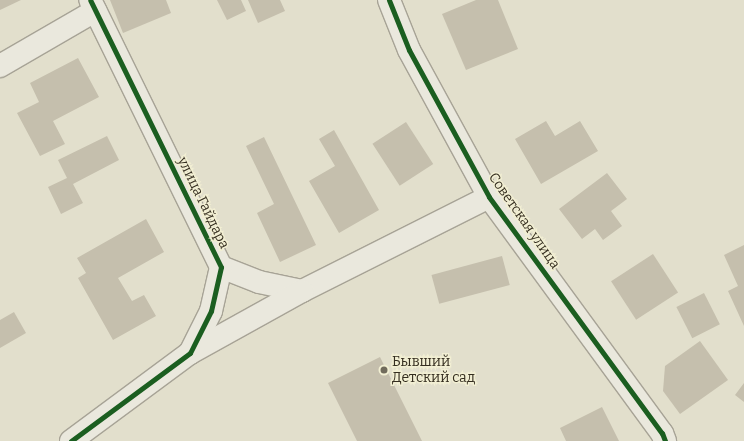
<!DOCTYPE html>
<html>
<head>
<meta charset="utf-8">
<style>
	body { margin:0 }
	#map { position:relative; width:744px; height:441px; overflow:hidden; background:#e2dfcc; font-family:Bitter,serif }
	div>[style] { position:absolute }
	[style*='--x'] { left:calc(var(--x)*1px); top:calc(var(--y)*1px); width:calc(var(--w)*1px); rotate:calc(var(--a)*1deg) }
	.building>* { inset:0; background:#c5bfad; transform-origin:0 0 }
	.roads { filter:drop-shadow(1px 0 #a7a396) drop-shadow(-1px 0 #a7a396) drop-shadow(0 1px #a7a396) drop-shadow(0 -1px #a7a396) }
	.minor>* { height:22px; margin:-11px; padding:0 11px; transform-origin:11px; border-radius:11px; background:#eae8dd }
	.cycleway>* { height:5px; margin:-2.5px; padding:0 2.5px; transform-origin:2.5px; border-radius:2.5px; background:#1b5e20 }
	.dots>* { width:11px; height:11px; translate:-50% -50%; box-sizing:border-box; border:2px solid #f2efd3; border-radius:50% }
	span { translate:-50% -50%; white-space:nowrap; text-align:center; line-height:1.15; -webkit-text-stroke:3px #f2efd3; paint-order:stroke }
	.street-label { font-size:14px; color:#342d1f }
	.poi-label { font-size:14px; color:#342d1f }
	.left { translate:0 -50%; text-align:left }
</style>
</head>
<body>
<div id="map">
	<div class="building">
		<div style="clip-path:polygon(0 0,21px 0,0 10px)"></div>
		<div style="clip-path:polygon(110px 0,166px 0,171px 13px,123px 33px)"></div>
		<div style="clip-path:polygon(217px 0,241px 0,246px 11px,227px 20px)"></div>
		<div style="clip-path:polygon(248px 0,280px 0,285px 11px,258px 23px)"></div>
		<div style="clip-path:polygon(476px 0,498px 0,518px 49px,466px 70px,442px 14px)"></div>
		<div style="clip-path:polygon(78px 58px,99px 97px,53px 121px,65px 144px,40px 156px,17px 113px,39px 102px,30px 83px)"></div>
		<div style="clip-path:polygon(546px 121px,555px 136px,580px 121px,598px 151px,541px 184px,515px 139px)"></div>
		<div style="left:406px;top:122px;width:50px;height:40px;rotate:57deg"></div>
		<div style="clip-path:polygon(334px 130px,379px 210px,339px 233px,309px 181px,335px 166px,319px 139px)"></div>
		<div style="clip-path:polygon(107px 136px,119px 160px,73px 184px,83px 203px,61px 214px,48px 187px,67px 178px,58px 160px)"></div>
		<div style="clip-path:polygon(264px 137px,316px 245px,280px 262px,257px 213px,274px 204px,246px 146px)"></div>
		<div style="clip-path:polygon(607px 173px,627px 199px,611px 211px,622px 226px,603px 240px,595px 229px,582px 239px,559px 209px)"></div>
		<div style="clip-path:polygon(146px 219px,164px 252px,118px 278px,132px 301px,144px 295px,156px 316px,113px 340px,78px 278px,86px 273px,77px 258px)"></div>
		<div style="clip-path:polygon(744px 245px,744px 326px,728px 291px,738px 286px,724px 255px)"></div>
		<div style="left:653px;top:254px;width:46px;height:50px;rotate:57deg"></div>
		<div style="left:502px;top:256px;width:30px;height:73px;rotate:75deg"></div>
		<div style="left:704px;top:293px;width:35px;height:31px;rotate:63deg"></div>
		<div style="clip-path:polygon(14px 312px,26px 333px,0 348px,0 320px)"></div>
		<div style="clip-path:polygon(700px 341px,728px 380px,680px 414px,663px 391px,665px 366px)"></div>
		<div style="clip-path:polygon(380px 357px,422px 441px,357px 441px,328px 383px)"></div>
		<div style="clip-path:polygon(744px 383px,744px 402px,735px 395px)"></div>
		<div style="clip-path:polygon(602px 407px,619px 441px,566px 441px,560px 428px)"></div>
	</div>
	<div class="roads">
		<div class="minor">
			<div style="--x:389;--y:0;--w:54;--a:68.2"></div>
			<div style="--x:409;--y:50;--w:167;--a:61.4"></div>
			<div style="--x:489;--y:197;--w:293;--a:53.8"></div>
			<div style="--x:662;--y:433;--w:9;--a:69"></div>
			<div style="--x:0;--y:66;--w:110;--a:-30.1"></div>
			<div style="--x:221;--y:267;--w:41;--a:21.5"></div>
			<div style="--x:259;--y:282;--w:44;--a:11.8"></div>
			<div style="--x:302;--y:291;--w:209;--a:-26.7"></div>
			<div style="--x:190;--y:353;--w:128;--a:-29"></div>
			<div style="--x:71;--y:441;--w:148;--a:-36.5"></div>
			<div style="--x:190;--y:353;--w:47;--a:-63.4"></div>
			<div style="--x:211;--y:311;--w:45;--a:-77.2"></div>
			<div style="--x:221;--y:267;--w:297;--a:-116.1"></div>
		</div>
	</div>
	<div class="cycleway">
		<div style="--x:389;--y:0;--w:54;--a:68.2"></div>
		<div style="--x:409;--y:50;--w:167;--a:61.4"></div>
		<div style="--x:489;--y:197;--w:293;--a:53.8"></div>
		<div style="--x:662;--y:433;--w:9;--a:69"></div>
		<div style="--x:71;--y:441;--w:148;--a:-36.5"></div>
		<div style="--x:190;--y:353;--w:47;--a:-63.4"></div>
		<div style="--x:211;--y:311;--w:45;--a:-77.2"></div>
		<div style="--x:221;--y:267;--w:297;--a:-116.1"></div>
	</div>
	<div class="dots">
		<div style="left:384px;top:370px;background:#716b5c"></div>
	</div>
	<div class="street-label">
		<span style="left:203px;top:203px;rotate:64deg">улица Гайдара</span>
		<span style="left:524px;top:221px;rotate:55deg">Советская улица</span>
	</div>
	<div class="poi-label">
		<span class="left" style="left:392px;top:370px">Бывший<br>Детский сад</span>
	</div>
</div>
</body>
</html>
